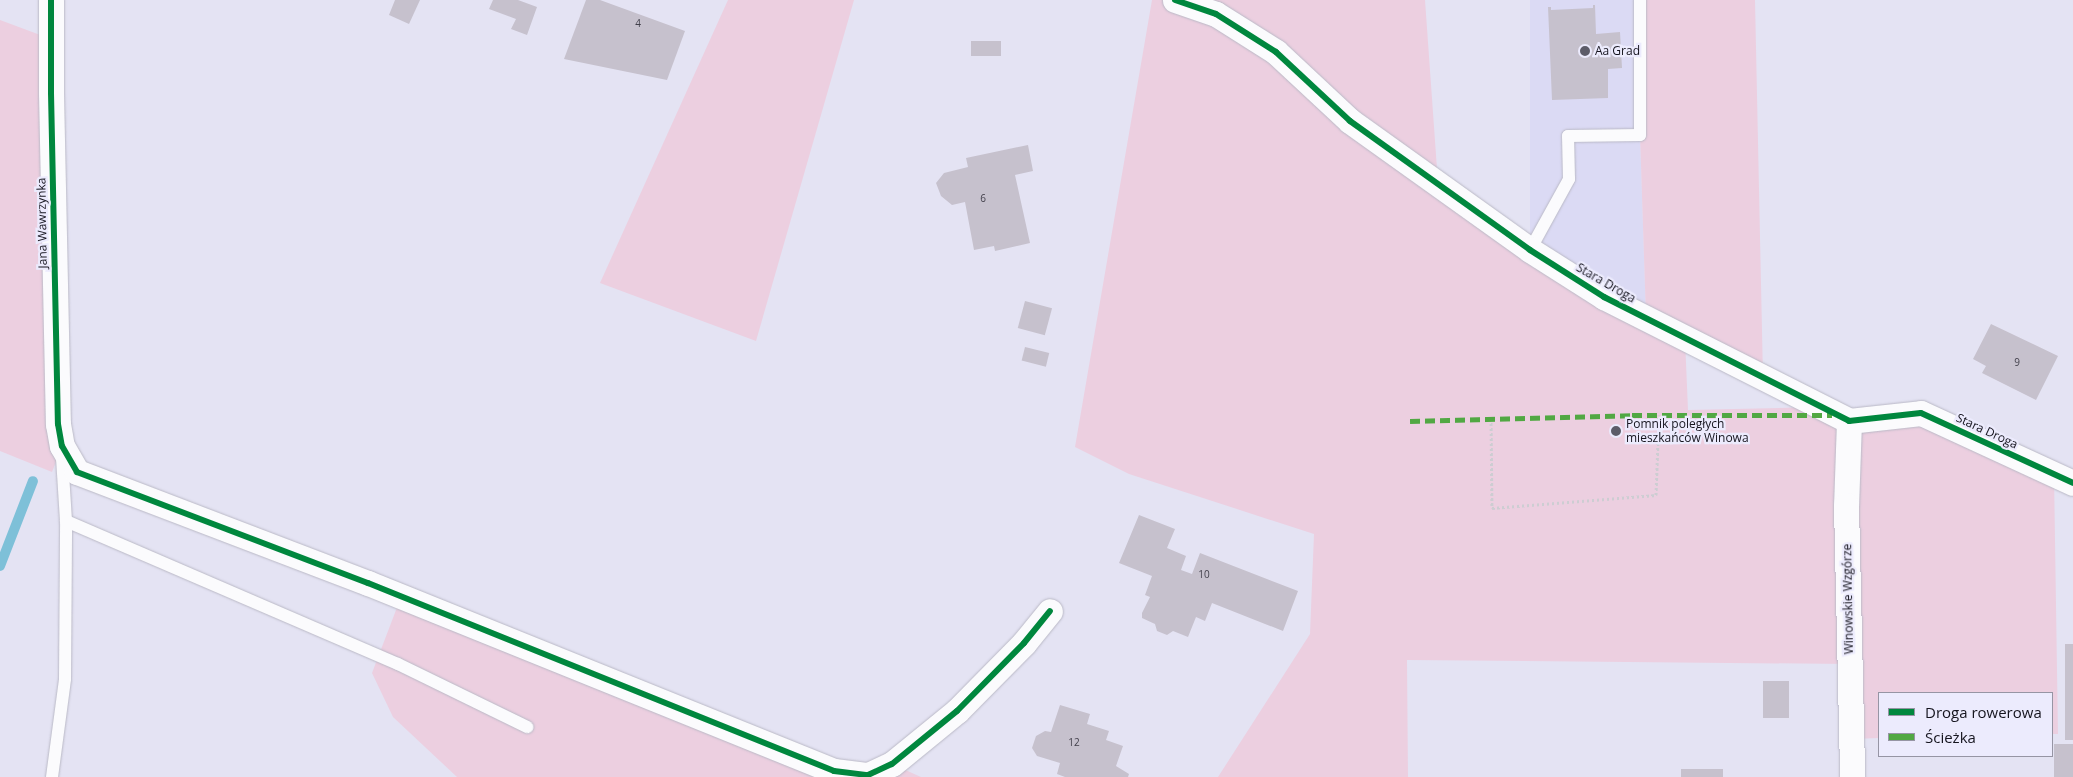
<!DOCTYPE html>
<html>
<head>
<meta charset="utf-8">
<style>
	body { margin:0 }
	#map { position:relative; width:2073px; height:777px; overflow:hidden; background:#e4e3f3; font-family:"Open Sans",sans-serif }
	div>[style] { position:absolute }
	.built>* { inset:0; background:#dbdaf4 }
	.green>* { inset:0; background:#eccfe0 }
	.stream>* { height:10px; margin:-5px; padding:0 5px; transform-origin:5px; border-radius:5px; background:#7ec0d8 }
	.building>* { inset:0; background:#c6c1cd; transform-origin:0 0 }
	.path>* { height:3px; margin-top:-1.5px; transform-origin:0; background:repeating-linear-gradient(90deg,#cdcdd2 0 2.5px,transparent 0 5px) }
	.roads { filter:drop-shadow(0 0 1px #bab9c6) drop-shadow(0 0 1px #bab9c6) }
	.lane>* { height:12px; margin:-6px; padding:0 6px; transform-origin:6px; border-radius:6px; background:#fbfbfd }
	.street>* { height:25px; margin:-12.5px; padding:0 12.5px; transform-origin:12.5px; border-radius:12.5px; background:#fbfbfd }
	.quiet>* { height:5px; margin-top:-2.5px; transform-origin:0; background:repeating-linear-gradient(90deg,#51a843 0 10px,transparent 0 15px) }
	.cycleway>* { height:6px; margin:-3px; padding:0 3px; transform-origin:3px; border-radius:3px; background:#00873e }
	.dots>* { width:14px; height:14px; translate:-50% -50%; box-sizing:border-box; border:2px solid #ecebfd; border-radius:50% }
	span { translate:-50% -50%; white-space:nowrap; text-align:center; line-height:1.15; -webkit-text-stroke:4.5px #ecebfd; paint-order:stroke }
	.number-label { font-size:10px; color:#413f4a }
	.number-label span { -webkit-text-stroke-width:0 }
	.poi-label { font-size:12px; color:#15141e }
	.left { translate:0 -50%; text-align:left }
	.street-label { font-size:12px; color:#15141e }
	.legend { position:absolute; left:1878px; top:692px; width:175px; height:65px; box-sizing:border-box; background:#ecebfd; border:1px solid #9695a4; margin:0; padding:6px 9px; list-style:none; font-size:15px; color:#15141e }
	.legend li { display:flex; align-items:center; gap:10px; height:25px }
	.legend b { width:25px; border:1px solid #9695a4 }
</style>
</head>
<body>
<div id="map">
	<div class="built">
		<div style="clip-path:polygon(1530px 0,1640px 0,1640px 135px,1646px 318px,1530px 250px)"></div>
	</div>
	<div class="green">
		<div style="clip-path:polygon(728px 0,854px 0,756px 341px,600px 283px)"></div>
		<div style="clip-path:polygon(1152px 0,1425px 0,1438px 183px,1646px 318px,1640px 135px,1640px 0,1755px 0,1763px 378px,1685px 339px,1688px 410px,1818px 407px,1921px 413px,2054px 474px,2058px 734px,2052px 734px,2052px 693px,1879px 693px,1879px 738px,1851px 739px,1849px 664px,1407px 660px,1408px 777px,1218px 777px,1310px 634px,1314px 534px,1129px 474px,1075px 447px)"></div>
		<div style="clip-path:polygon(0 20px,51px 39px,62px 446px,52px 472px,0 451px)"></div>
		<div style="clip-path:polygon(401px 597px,834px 771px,892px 764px,921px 777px,457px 777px,393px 717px,372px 673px)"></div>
	</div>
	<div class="stream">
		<div style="left:0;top:566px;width:91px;rotate:-68.8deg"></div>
	</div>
	<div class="building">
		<div style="clip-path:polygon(395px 0,420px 0,409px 24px,389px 15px)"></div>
		<div style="clip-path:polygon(493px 0,518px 0,537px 7px,527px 35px,511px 29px,516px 19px,489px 9px)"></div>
		<div style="clip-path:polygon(586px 0,600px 0,685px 31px,667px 80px,564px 59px)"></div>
		<div style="clip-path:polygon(1593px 5px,1595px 5px,1596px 34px,1620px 32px,1622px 68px,1608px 69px,1608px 98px,1552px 100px,1548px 7px,1551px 7px,1551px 10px,1593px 8px)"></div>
		<div style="left:971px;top:41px;width:30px;height:15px"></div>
		<div style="clip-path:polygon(1028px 145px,1033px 171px,1015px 175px,1030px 243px,995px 251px,994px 246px,974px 250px,965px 202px,952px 205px,941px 196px,936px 183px,944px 173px,968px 167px,966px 158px)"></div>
		<div style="left:1025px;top:301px;width:28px;height:28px;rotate:15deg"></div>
		<div style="clip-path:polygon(1991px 324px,2058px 356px,2036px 400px,1982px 373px,1986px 366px,1973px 359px)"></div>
		<div style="left:1025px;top:347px;width:25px;height:14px;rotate:14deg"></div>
		<div style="clip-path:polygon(1139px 515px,1175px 529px,1167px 548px,1186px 556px,1181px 570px,1192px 574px,1200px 553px,1298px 591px,1283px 631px,1212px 603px,1205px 621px,1196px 617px,1188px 637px,1173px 631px,1167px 635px,1157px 631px,1155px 624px,1142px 618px,1142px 613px,1150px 597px,1145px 595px,1152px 576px,1119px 563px)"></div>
		<div style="left:2065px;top:644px;width:8px;height:96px"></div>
		<div style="left:1763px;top:681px;width:26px;height:37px"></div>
		<div style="clip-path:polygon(1060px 705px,1090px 714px,1087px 724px,1109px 731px,1106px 740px,1123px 746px,1116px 766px,1129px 774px,1128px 777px,1065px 777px,1057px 774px,1060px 763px,1037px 756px,1032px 748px,1036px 736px,1045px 731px,1051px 732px)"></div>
		<div style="left:2073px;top:744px;width:33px;height:19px;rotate:90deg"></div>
		<div style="left:1681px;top:769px;width:42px;height:8px"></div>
	</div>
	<div class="path">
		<div style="left:1491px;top:418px;width:90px;rotate:89.4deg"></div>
		<div style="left:1492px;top:508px;width:165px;rotate:-4.5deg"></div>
		<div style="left:1656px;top:495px;width:80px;rotate:-87.9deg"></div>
	</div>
	<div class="roads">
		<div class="lane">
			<div style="left:1530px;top:250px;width:81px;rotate:-61.2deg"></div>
			<div style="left:1569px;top:179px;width:43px;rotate:-91.3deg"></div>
			<div style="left:1568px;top:136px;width:72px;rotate:-0.8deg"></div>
			<div style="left:1640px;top:135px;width:135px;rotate:-90deg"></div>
			<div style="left:66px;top:521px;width:361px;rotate:23.3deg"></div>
			<div style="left:398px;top:664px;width:144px;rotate:26deg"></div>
			<div style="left:52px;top:777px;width:99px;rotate:-82.4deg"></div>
			<div style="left:65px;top:679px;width:158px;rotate:-89.6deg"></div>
			<div style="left:66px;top:521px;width:63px;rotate:-93.6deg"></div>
		</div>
		<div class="street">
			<div style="left:51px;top:0;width:93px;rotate:90deg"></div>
			<div style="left:51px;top:93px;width:331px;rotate:88.8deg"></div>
			<div style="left:58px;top:424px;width:22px;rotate:80deg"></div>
			<div style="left:62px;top:446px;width:30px;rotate:60deg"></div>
			<div style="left:77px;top:472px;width:311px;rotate:20.9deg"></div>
			<div style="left:368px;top:583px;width:502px;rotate:21.97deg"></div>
			<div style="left:834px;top:771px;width:34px;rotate:7deg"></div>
			<div style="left:868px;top:775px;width:26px;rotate:-25deg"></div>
			<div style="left:892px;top:764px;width:84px;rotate:-39.2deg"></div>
			<div style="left:957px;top:711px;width:95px;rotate:-45.4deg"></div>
			<div style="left:1024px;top:643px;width:41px;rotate:-50.9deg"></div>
			<div style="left:1175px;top:0;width:43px;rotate:18.9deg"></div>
			<div style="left:1216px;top:14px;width:71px;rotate:32.3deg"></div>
			<div style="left:1276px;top:52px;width:101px;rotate:43deg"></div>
			<div style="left:1350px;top:121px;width:221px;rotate:35.6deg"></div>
			<div style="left:1530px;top:250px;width:88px;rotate:32.4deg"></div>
			<div style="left:1604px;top:297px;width:275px;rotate:26.8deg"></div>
			<div style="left:1849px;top:421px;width:72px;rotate:-6.3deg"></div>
			<div style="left:1921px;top:413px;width:167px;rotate:24.7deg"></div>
			<div style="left:1849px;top:421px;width:84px;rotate:92deg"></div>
			<div style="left:1846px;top:505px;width:272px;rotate:88.7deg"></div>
		</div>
	</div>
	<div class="quiet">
		<div style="left:1410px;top:421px;width:222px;rotate:-1.5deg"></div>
		<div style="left:1632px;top:415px;width:200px"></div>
	</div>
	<div class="cycleway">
		<div style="left:51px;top:0;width:93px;rotate:90deg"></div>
		<div style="left:51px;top:93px;width:331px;rotate:88.8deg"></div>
		<div style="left:58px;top:424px;width:22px;rotate:80deg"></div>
		<div style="left:62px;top:446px;width:30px;rotate:60deg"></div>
		<div style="left:77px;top:472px;width:311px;rotate:20.9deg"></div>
		<div style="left:368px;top:583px;width:502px;rotate:21.97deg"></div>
		<div style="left:834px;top:771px;width:34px;rotate:7deg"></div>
		<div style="left:868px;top:775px;width:26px;rotate:-25deg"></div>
		<div style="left:892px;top:764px;width:84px;rotate:-39.2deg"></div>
		<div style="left:957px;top:711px;width:95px;rotate:-45.4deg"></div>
		<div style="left:1024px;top:643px;width:41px;rotate:-50.9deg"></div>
		<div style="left:1175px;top:0;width:43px;rotate:18.9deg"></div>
		<div style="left:1216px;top:14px;width:71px;rotate:32.3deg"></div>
		<div style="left:1276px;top:52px;width:101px;rotate:43deg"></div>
		<div style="left:1350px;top:121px;width:221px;rotate:35.6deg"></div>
		<div style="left:1530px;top:250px;width:88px;rotate:32.4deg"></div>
		<div style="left:1604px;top:297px;width:275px;rotate:26.8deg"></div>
		<div style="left:1849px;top:421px;width:72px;rotate:-6.3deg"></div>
		<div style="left:1921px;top:413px;width:167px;rotate:24.7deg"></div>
	</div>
	<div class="dots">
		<div style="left:1585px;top:51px;background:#5d5c69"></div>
		<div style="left:1616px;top:431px;background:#5d5c69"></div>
	</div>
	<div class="number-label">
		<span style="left:638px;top:24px">4</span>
		<span style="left:983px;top:199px">6</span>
		<span style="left:2017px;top:363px">9</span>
		<span style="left:1204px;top:575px">10</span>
		<span style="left:1074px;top:743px">12</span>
	</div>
	<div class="poi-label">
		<span class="left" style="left:1595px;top:51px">Aa Grad</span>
		<span class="left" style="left:1626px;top:431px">Pomnik poległych<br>mieszkańców Winowa</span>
	</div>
	<div class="street-label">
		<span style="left:42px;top:223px;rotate:-91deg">Jana Wawrzynka</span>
		<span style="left:1606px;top:283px;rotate:30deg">Stara Droga</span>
		<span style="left:1987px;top:431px;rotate:25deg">Stara Droga</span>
		<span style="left:1848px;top:599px;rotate:-91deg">Winowskie Wzgórze</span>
	</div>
	<ul class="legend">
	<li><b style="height:6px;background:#00873e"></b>Droga rowerowa</li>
	<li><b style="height:6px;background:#51a843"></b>Ścieżka</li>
	</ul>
</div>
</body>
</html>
